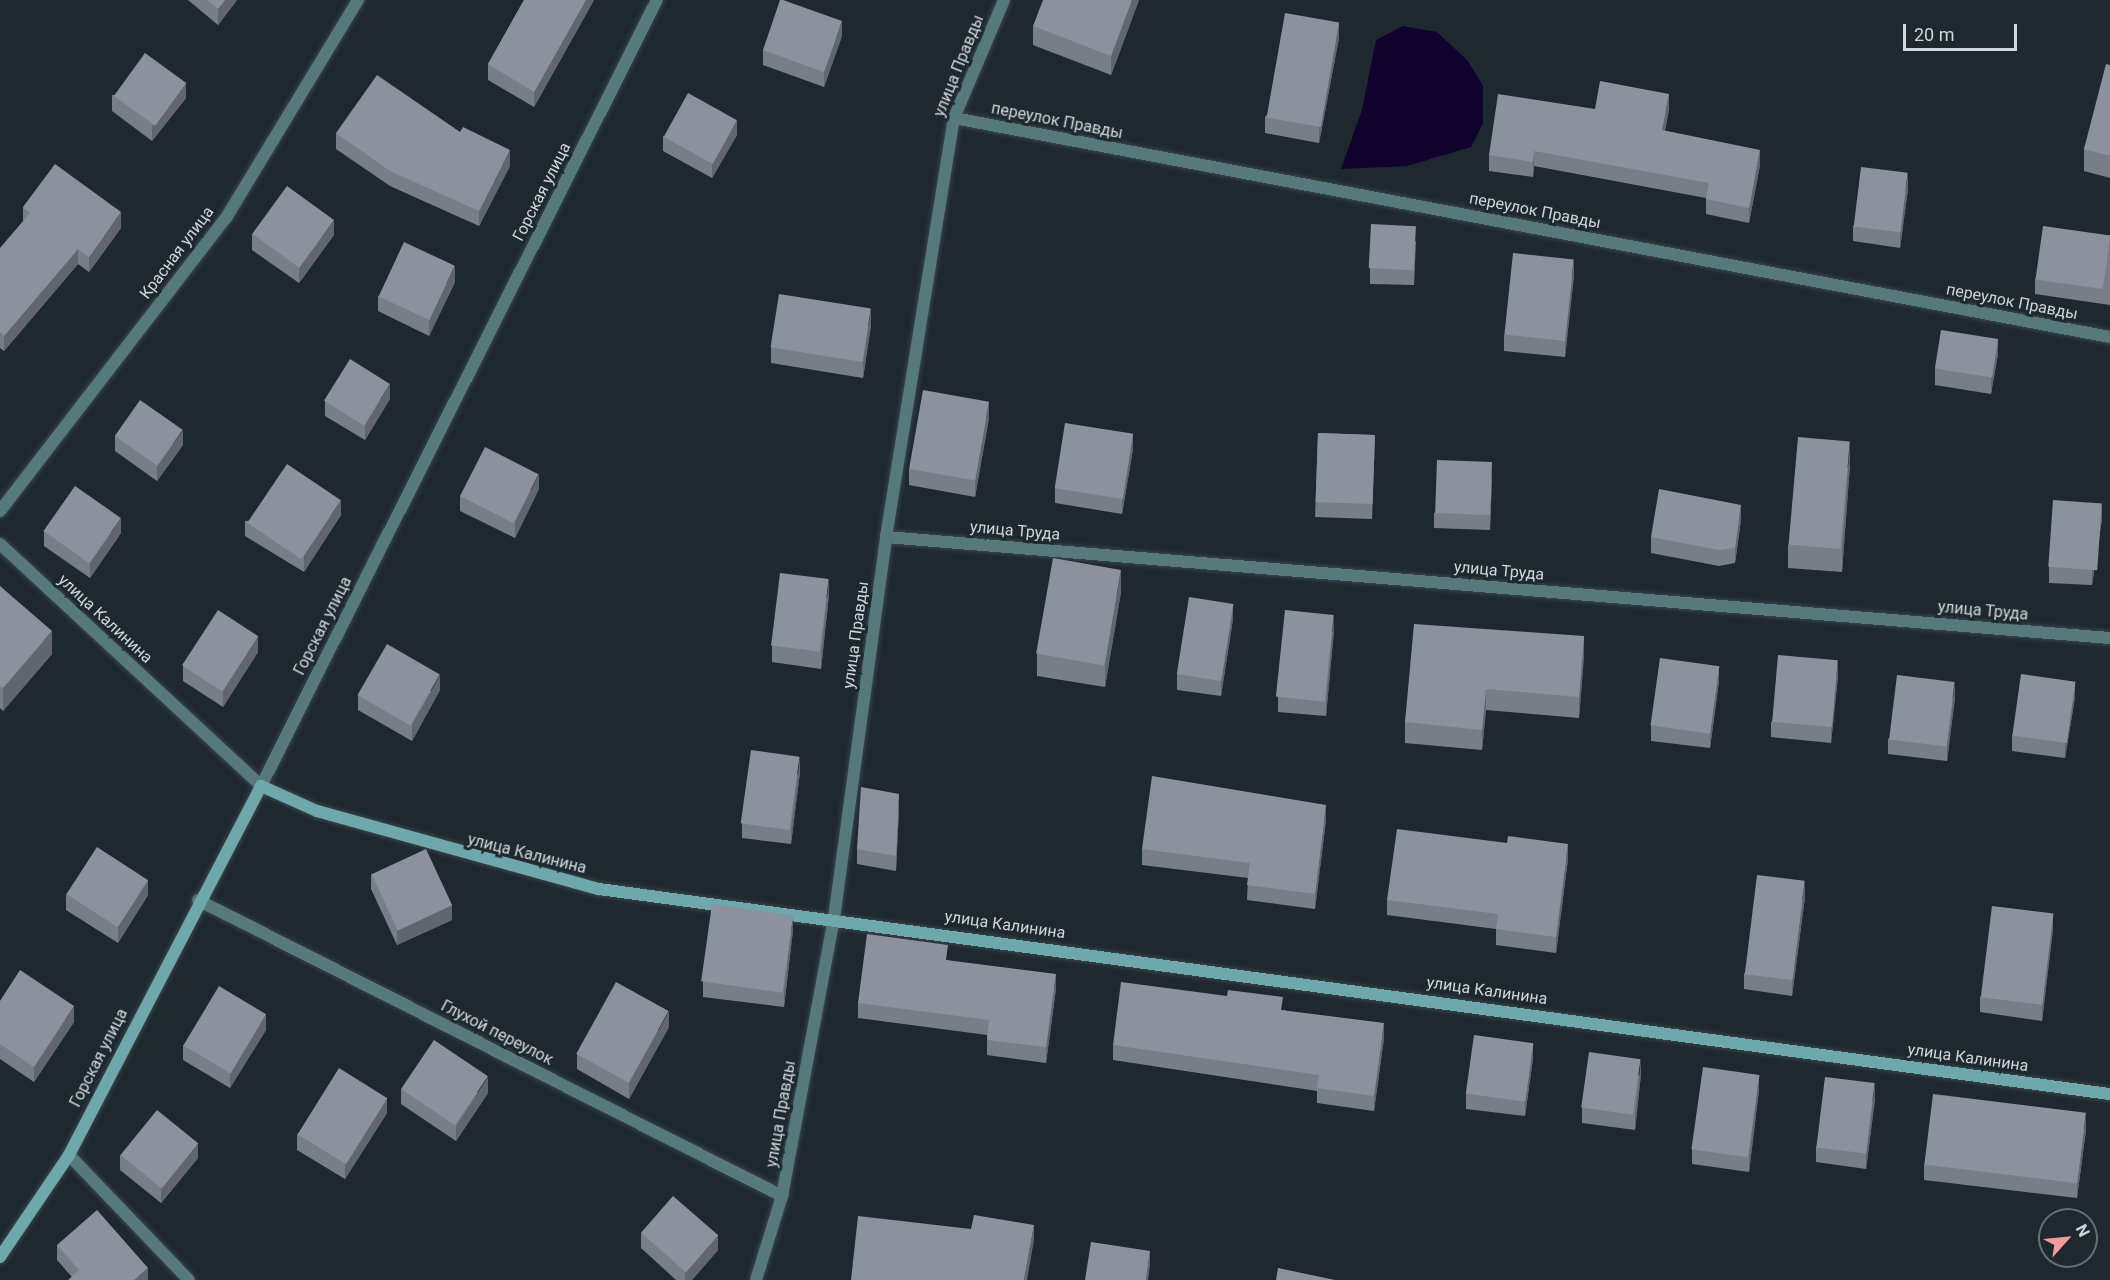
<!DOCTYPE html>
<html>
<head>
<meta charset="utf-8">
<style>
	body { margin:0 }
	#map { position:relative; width:2110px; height:1280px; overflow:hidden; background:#1e292f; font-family:Roboto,sans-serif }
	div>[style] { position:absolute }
	.water>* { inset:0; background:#11012f }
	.roads { filter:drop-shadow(0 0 2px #3a454b) drop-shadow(0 0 2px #3a454b) }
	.minor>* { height:12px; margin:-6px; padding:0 6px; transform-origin:6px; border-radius:6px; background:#56797c }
	.tertiary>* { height:12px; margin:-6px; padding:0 6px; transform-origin:6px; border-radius:6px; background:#56797c }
	.secondary>* { height:12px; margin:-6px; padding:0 6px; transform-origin:6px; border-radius:6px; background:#6ea7ac }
	.wall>* { inset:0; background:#787e87; transform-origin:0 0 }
	.shaded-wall>* { inset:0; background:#61666e }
	.building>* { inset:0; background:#8b929d; transform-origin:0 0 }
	span { translate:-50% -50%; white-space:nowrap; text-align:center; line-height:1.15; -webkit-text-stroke:6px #1e292f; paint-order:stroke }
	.street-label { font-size:16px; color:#d0d7db }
	.north { position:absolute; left:2038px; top:1208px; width:60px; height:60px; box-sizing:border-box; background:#1e292f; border:2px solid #656f74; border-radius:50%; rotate:63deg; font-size:16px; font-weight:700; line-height:24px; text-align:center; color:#d0d7db }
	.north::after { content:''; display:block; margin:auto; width:21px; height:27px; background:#f59b9c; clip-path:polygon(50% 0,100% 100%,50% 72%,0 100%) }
	.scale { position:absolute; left:1903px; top:24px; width:114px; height:27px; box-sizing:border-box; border:3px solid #d0d7db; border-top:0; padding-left:8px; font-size:18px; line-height:21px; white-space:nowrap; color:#d0d7db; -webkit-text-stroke:4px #1e292f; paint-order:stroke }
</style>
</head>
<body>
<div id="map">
	<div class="water">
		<div style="clip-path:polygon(1403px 26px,1437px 32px,1468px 61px,1483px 86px,1483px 123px,1471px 147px,1407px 166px,1341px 169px,1362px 110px,1376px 40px)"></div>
	</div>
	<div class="roads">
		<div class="minor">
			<div style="left:954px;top:118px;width:1177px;rotate:10.73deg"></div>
			<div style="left:0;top:511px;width:370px;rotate:-52.4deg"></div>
			<div style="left:226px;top:218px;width:255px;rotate:-58.8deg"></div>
			<div style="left:886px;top:537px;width:1228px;rotate:4.72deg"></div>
			<div style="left:0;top:544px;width:356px;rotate:42.8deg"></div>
			<div style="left:198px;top:900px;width:655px;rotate:26.88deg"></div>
			<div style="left:69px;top:1155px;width:173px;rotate:46.2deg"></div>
			<div style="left:756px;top:1280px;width:88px;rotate:-72.8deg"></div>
			<div style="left:782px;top:1196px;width:283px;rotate:-79.4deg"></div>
			<div style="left:834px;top:918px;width:385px;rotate:-82.2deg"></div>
			<div style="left:886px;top:537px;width:424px;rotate:-80.8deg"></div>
			<div style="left:954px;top:118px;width:128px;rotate:-67deg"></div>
		</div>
		<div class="tertiary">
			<div style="left:261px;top:786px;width:880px;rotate:-63.26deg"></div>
		</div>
		<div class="secondary">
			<div style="left:0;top:1257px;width:123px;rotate:-55.9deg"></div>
			<div style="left:69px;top:1155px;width:416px;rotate:-62.5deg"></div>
			<div style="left:261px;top:786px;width:61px;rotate:24.1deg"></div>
			<div style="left:317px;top:811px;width:293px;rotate:15.5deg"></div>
			<div style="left:599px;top:889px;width:1525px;rotate:7.73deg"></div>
		</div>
	</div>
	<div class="wall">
		<div style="clip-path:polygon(188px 0,237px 0,218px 25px)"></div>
		<div style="clip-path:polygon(524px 0,594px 0,534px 107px,488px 80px,488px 64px)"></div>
		<div style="clip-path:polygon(1139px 0,1111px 75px,1033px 45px,1033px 26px)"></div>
		<div style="clip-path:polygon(842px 36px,824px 87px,763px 65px,763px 50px)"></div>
		<div style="clip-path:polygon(1339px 38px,1319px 143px,1265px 133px,1265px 117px)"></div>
		<div style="clip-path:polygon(2110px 65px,2110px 178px,2084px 171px,2084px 149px)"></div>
		<div style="clip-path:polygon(112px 95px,186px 98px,152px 141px,112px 111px)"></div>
		<div style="clip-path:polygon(1595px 109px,1669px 109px,1665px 131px,1760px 165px,1749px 223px,1706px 214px,1706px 198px,1534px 166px,1533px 177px,1489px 171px,1489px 155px)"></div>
		<div style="clip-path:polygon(336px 133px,510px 166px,479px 226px,390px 186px,336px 149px)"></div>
		<div style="clip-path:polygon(737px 135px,712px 178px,663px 151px,663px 136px)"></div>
		<div style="clip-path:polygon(1908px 189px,1900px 248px,1853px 241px,1853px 226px)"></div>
		<div style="clip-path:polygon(23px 207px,121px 228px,89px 272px,78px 264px,4px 351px,0 348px,0 249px,23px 222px)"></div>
		<div style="clip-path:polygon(252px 234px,334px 235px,299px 283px,252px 250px)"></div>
		<div style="clip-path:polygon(2110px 235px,2110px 305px,2035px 294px,2035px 279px)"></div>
		<div style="clip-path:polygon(1416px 241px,1414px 285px,1370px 284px,1370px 268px)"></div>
		<div style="clip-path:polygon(1574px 275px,1565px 357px,1504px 351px,1504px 335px)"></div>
		<div style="clip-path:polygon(455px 282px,429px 336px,378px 311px,378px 296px)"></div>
		<div style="clip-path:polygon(871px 325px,863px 378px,771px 363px,771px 347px)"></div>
		<div style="clip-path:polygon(1998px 354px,1991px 394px,1935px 385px,1935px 369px)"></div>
		<div style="clip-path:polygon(390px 399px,365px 440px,325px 416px,325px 401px)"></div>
		<div style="clip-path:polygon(989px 418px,975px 497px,909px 485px,909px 469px)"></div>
		<div style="left:1318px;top:433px;width:57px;height:84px;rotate:2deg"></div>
		<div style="clip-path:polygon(115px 436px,183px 445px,157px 481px,115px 451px)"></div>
		<div style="clip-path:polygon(1133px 449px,1122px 514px,1055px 503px,1055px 488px)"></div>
		<div style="clip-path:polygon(1850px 464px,1842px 572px,1788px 568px,1788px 545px)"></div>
		<div style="clip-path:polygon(1492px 477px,1490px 530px,1434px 528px,1434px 513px)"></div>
		<div style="clip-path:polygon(539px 489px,515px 538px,460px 511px,460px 496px)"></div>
		<div style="clip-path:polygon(341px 515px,304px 572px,245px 536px,245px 521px)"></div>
		<div style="clip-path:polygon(2102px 519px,2092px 585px,2049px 583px,2049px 567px)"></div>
		<div style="clip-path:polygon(1741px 520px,1735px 563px,1719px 566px,1651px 553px,1651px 537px)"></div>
		<div style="clip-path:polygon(44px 531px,121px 533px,90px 578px,44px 546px)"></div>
		<div style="clip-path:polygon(0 586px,52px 654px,3px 711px,0 708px)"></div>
		<div style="clip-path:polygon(1121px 592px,1105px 687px,1037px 676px,1037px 654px)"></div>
		<div style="clip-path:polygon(829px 595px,821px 669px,772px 662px,772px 646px)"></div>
		<div style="clip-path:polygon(1233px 619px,1221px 696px,1177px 690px,1177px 674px)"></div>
		<div style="clip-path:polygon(1334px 630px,1326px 716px,1278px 712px,1278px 697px)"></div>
		<div style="clip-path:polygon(1584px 636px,1584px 656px,1579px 718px,1486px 710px,1482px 750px,1405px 743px,1405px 722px)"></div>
		<div style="clip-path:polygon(258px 652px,223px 707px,183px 681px,183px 666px)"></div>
		<div style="clip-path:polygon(1838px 676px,1831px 743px,1771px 737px,1771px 722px)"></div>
		<div style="clip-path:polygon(1719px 681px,1710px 748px,1651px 741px,1651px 725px)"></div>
		<div style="clip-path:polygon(440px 690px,412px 741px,358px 710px,358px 695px)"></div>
		<div style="clip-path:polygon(1955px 697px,1947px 761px,1888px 754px,1888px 739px)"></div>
		<div style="clip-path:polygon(2075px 697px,2065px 758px,2012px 751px,2012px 735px)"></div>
		<div style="clip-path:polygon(800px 772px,791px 844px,742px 838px,742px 823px)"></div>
		<div style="clip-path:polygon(899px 809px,896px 871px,857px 864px,857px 849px)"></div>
		<div style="clip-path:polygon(1326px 820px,1315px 909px,1247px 900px,1248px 878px,1142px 865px,1142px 849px)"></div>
		<div style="clip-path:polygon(1568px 859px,1556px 953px,1496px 945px,1496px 929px,1387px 915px,1387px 900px)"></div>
		<div style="clip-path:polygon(371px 874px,452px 920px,397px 945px,371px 889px)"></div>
		<div style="clip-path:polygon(66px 894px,148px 895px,118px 943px,66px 910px)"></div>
		<div style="clip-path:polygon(1805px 897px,1792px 996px,1744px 989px,1744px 974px)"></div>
		<div style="clip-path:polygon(2053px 929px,2042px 1021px,1980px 1012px,1980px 997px)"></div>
		<div style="clip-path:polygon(793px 930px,784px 1007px,703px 997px,703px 981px)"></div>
		<div style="clip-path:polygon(948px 960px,1056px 989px,1046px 1063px,987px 1055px,987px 1035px,858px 1018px,858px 1003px)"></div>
		<div style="clip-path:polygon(0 1001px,74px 1022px,34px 1082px,0 1059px)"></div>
		<div style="clip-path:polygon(1283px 1010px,1384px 1038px,1374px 1111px,1317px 1103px,1317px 1091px,1113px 1060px,1113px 1045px)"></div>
		<div style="clip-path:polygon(669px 1027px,629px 1099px,577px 1069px,577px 1054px)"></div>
		<div style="clip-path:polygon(266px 1030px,230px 1088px,183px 1060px,183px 1045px)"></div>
		<div style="clip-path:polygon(1533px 1058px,1525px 1116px,1466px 1109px,1466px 1093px)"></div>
		<div style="clip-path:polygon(1641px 1074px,1635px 1130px,1582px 1123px,1582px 1108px)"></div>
		<div style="clip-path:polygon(401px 1089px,488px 1093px,456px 1141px,401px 1104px)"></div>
		<div style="clip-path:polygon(1759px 1090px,1749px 1172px,1692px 1164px,1692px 1149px)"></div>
		<div style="clip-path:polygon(1875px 1099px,1866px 1169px,1816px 1162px,1816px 1147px)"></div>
		<div style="clip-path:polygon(387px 1113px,345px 1179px,297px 1150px,297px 1134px)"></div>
		<div style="clip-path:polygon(2086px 1130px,2077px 1198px,1924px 1180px,1924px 1164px)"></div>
		<div style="clip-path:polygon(120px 1155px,198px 1158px,161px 1203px,120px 1170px)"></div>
		<div style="clip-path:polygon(641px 1233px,718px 1250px,692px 1280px,676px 1280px,641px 1248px)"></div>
		<div style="clip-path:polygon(57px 1245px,148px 1280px,72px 1277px,57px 1260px)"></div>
	</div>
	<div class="shaded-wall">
		<div style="clip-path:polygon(225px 0,237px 0,218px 25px,218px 9px)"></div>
		<div style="clip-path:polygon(586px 0,594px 0,534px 107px,534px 92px)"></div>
		<div style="clip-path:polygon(1132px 0,1139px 0,1111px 75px,1111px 56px)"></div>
		<div style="clip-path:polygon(842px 21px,842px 36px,824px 87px,824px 72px)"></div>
		<div style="clip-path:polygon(1339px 23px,1339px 38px,1319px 143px,1319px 127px)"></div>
		<div style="clip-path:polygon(186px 83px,186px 98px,152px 141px,152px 126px)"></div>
		<div style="clip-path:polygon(1669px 94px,1669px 109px,1662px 146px,1662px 130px)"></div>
		<div style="clip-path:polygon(737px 120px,737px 135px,712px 178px,712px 163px)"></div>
		<div style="clip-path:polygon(510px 150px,510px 166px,479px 226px,479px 211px)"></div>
		<div style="clip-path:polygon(1760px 150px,1760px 165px,1749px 223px,1749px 208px)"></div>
		<div style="clip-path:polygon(1534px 151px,1534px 166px,1533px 177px,1533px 162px)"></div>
		<div style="clip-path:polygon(1908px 173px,1908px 189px,1900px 248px,1900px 232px)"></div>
		<div style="clip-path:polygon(121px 212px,121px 228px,89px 272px,89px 257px)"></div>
		<div style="clip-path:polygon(334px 220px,334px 235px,299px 283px,299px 268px)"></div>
		<div style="clip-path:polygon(78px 249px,78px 264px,4px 351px,4px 336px)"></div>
		<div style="clip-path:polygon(1574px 259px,1574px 275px,1565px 357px,1565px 342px)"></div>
		<div style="clip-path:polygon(455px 266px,455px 282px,429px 336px,429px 320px)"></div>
		<div style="clip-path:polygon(871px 309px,871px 325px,863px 378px,863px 363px)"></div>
		<div style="clip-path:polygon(1998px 339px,1998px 354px,1991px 394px,1991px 379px)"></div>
		<div style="clip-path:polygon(390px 384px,390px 399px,365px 440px,365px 425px)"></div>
		<div style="clip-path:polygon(989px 402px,989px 418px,975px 497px,975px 482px)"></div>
		<div style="clip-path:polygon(183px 430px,183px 445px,157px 481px,157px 466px)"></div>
		<div style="clip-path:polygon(1133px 434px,1133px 449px,1122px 514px,1122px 498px)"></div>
		<div style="clip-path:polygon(1850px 442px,1850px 464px,1842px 572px,1842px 550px)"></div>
		<div style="clip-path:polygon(1492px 462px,1492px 477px,1490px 530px,1490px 515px)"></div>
		<div style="clip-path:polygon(539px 474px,539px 489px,515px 538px,515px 522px)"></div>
		<div style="clip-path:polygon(341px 500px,341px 515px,304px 572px,304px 556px)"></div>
		<div style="clip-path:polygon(2102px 503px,2102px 519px,2092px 585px,2092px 570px)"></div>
		<div style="clip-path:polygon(1741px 505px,1741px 520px,1735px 563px,1735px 548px)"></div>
		<div style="clip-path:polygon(121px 518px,121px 533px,90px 578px,90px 563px)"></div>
		<div style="clip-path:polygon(1121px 570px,1121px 592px,1105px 687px,1105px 665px)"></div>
		<div style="clip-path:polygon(829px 579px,829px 595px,821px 669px,821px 653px)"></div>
		<div style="clip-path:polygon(1233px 604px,1233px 619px,1221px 696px,1221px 681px)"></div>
		<div style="clip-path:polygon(1334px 615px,1334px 630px,1326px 716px,1326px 701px)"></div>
		<div style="clip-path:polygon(52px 631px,52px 654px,3px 711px,3px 688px)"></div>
		<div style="clip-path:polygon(258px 636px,258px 652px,223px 707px,223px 691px)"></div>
		<div style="clip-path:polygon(1584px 636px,1584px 656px,1579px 718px,1579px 697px)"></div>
		<div style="clip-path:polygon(1838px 660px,1838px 676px,1831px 743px,1831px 727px)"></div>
		<div style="clip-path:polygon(1719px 666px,1719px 681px,1710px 748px,1710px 733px)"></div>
		<div style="clip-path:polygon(440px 675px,440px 690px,412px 741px,412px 725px)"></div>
		<div style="clip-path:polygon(1955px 682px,1955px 697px,1947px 761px,1947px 745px)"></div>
		<div style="clip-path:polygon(2075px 682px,2075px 697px,2065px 758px,2065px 743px)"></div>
		<div style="clip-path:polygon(1486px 689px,1486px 710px,1482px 750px,1482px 730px)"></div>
		<div style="clip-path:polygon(800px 757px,800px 772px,791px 844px,791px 829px)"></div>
		<div style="clip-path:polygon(899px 794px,899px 809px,896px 871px,896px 856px)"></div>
		<div style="clip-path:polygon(1326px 805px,1326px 820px,1315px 909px,1315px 894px)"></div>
		<div style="clip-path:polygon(1568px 844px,1568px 859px,1556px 953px,1556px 937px)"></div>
		<div style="clip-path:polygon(148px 880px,148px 895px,118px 943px,118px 927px)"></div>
		<div style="clip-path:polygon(1805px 881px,1805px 897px,1792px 996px,1792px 981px)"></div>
		<div style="clip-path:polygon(452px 905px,452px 920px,397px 945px,397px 930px)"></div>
		<div style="clip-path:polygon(2053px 914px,2053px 929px,2042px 1021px,2042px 1005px)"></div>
		<div style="clip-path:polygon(793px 915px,793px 930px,784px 1007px,784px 992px)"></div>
		<div style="clip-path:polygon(1056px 974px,1056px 989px,1046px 1063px,1046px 1047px)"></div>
		<div style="clip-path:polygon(74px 1006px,74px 1022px,34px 1082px,34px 1067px)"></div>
		<div style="clip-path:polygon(669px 1011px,669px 1027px,629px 1099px,629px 1083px)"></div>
		<div style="clip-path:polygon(266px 1014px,266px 1030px,230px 1088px,230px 1073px)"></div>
		<div style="clip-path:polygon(1384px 1023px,1384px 1038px,1374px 1111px,1374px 1096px)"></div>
		<div style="clip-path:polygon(1533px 1043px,1533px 1058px,1525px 1116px,1525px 1101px)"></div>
		<div style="clip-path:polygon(1641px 1059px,1641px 1074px,1635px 1130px,1635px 1114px)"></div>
		<div style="clip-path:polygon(1759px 1075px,1759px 1090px,1749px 1172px,1749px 1156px)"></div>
		<div style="clip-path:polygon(488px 1077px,488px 1093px,456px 1141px,456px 1126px)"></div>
		<div style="clip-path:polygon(1875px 1083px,1875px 1099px,1866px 1169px,1866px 1154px)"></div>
		<div style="clip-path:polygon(387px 1098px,387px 1113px,345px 1179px,345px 1164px)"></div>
		<div style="clip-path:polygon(2086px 1114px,2086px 1130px,2077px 1198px,2077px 1182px)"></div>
		<div style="clip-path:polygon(198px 1143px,198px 1158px,161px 1203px,161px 1188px)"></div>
		<div style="clip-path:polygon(1034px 1225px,1034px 1240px,1027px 1280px,1024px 1280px)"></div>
		<div style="clip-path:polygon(718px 1235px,718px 1250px,692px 1280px,685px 1280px,685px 1272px)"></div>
		<div style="clip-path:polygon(1150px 1251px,1150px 1266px,1148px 1280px,1146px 1280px)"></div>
		<div style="clip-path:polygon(148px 1268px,148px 1280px,134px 1280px)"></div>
	</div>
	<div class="building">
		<div style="clip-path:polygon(207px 0,225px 0,218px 9px)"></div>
		<div style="clip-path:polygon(524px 0,586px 0,534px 92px,488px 64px)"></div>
		<div style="clip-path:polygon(780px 0,783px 0,842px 21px,824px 72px,763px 50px)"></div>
		<div style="clip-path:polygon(1043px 0,1132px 0,1111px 56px,1033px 26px)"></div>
		<div style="left:1285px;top:13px;width:55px;height:106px;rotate:10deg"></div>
		<div style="left:145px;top:53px;width:51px;height:53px;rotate:36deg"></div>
		<div style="clip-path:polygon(2106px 64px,2110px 65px,2110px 156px,2084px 149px)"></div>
		<div style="clip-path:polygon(377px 75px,460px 132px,463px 127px,510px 150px,479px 211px,390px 171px,336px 133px)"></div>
		<div style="clip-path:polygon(1600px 81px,1669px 94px,1662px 130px,1760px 150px,1749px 208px,1706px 199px,1709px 183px,1534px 151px,1533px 162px,1489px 155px,1498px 94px,1595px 109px)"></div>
		<div style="left:688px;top:93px;width:56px;height:50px;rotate:29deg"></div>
		<div style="clip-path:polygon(55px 164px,121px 212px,89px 257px,78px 249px,4px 336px,0 332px,0 248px,30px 213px,23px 207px)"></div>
		<div style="left:1861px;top:167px;width:47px;height:60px;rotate:7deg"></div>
		<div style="left:287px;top:186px;width:58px;height:59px;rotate:36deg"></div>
		<div style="left:1371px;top:224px;width:45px;height:44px;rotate:3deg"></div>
		<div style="left:2043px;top:226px;width:68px;height:54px;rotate:8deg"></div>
		<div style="left:404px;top:242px;width:56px;height:60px;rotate:25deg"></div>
		<div style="left:1513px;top:253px;width:61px;height:82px;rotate:6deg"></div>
		<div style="left:779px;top:294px;width:93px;height:54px;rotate:9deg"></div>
		<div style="left:1941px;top:330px;width:58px;height:39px;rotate:9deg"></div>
		<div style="left:350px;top:359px;width:47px;height:49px;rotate:32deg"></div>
		<div style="left:923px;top:390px;width:67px;height:80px;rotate:10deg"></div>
		<div style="left:140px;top:400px;width:52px;height:44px;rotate:35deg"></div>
		<div style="left:1065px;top:423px;width:69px;height:66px;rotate:9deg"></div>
		<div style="left:1318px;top:433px;width:57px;height:69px;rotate:2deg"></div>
		<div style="left:1798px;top:437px;width:52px;height:108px;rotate:5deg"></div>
		<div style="left:485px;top:447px;width:60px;height:55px;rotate:27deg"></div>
		<div style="left:1437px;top:460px;width:55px;height:53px;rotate:2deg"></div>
		<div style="left:287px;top:464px;width:65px;height:71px;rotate:34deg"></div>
		<div style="left:75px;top:486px;width:56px;height:55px;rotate:35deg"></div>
		<div style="clip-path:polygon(1659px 489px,1741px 505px,1735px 548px,1719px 550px,1651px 537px)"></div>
		<div style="left:2053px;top:500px;width:49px;height:67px;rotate:4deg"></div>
		<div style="left:1053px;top:558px;width:69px;height:97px;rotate:10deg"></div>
		<div style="left:780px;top:573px;width:49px;height:73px;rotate:7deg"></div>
		<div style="clip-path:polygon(0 586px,52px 631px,3px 688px,0 686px)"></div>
		<div style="left:1189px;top:597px;width:45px;height:78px;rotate:9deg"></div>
		<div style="left:218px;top:610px;width:48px;height:66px;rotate:33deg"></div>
		<div style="left:1285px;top:610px;width:49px;height:87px;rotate:6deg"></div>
		<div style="clip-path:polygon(1414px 624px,1584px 636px,1579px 697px,1486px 689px,1482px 730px,1405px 722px)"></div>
		<div style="left:387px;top:644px;width:61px;height:59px;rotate:30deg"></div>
		<div style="left:1778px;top:655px;width:60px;height:67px;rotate:5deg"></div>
		<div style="left:1660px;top:658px;width:60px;height:68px;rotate:8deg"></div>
		<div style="left:2021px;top:674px;width:55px;height:62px;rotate:8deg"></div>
		<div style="left:1897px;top:675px;width:58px;height:65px;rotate:7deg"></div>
		<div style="left:751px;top:750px;width:49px;height:74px;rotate:8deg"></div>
		<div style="clip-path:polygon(1152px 776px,1326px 805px,1315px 894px,1247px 885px,1250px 863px,1142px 849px)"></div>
		<div style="clip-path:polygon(861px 787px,899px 794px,896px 856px,857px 849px)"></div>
		<div style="clip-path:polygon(1397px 829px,1507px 843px,1508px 836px,1568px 844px,1556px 937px,1496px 929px,1498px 914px,1387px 900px)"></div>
		<div style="left:97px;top:847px;width:61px;height:56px;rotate:33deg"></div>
		<div style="left:426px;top:849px;width:62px;height:60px;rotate:65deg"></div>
		<div style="left:1757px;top:875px;width:48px;height:100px;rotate:7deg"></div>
		<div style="left:712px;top:904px;width:82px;height:78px;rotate:8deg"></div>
		<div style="left:1992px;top:906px;width:62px;height:92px;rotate:7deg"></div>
		<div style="clip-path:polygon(867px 934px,948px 945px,946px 960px,1056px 974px,1046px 1047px,987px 1040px,989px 1020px,858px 1003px)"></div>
		<div style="clip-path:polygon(20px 970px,74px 1006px,34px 1067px,0 1044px,0 1001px)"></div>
		<div style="left:616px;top:982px;width:60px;height:82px;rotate:29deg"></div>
		<div style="clip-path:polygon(1121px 982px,1227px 996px,1228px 990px,1283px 997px,1281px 1010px,1384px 1023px,1374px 1096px,1317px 1088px,1319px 1075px,1113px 1045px)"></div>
		<div style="left:219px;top:986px;width:55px;height:69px;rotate:31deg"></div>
		<div style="left:1474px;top:1035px;width:60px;height:59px;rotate:8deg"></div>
		<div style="left:434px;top:1040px;width:65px;height:59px;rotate:34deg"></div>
		<div style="left:1589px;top:1052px;width:52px;height:56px;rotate:8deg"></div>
		<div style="left:1703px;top:1067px;width:57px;height:83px;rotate:8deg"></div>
		<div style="left:339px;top:1068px;width:57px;height:78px;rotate:32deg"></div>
		<div style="left:1825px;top:1077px;width:50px;height:71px;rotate:7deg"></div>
		<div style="left:1933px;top:1094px;width:154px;height:71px;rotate:7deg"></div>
		<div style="left:157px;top:1110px;width:53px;height:58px;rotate:39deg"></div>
		<div style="left:673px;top:1196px;width:60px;height:49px;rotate:41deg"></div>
		<div style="clip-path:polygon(97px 1210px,148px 1268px,134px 1280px,68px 1280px,79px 1270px,57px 1245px)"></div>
		<div style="clip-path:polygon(974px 1215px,1034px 1225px,1024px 1280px,851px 1280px,858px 1216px,971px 1229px)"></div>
		<div style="clip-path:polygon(1091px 1242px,1150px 1251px,1146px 1280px,1085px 1280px)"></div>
		<div style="clip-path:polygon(1278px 1268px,1335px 1280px,1276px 1280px)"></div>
	</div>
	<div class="street-label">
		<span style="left:959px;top:66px;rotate:-68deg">улица Правды</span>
		<span style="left:1057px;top:121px;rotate:11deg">переулок Правды</span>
		<span style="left:542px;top:192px;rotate:-63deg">Горская улица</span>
		<span style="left:1535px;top:211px;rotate:11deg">переулок Правды</span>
		<span style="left:177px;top:253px;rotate:-53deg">Красная улица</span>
		<span style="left:2012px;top:302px;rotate:11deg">переулок Правды</span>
		<span style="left:1015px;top:531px;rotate:5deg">улица Труда</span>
		<span style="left:1499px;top:571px;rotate:5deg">улица Труда</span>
		<span style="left:1983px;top:611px;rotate:5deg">улица Труда</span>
		<span style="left:105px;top:619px;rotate:43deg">улица Калинина</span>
		<span style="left:323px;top:626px;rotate:-63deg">Горская улица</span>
		<span style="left:856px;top:635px;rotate:-82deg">улица Правды</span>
		<span style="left:527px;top:854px;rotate:14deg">улица Калинина</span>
		<span style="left:1005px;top:925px;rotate:8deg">улица Калинина</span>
		<span style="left:1487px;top:991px;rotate:8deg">улица Калинина</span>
		<span style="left:497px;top:1033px;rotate:27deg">Глухой переулок</span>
		<span style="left:99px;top:1058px;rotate:-63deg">Горская улица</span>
		<span style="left:1968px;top:1058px;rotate:8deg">улица Калинина</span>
		<span style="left:781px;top:1114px;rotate:-80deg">улица Правды</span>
	</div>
	<div class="north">N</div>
	<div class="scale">20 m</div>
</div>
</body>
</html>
